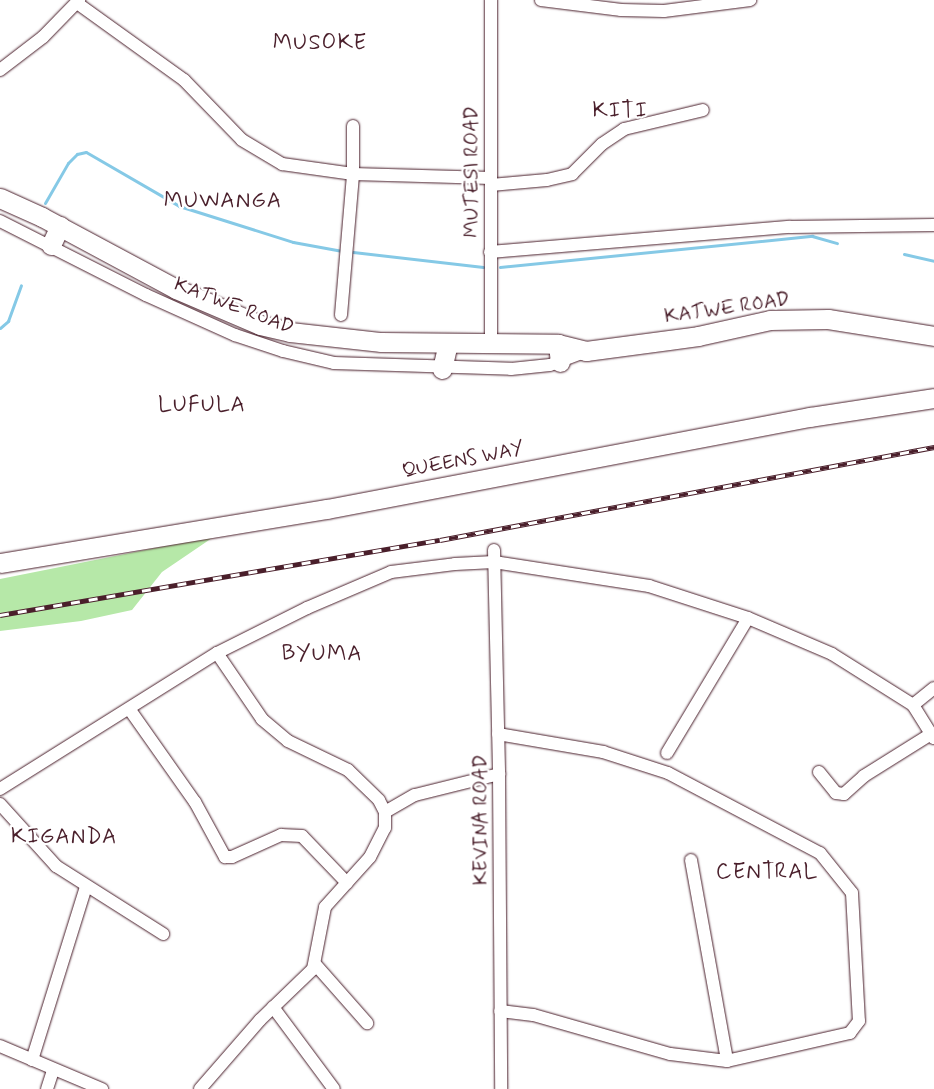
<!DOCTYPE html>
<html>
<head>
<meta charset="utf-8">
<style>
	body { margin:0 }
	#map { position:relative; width:934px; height:1089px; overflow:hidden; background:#fff; font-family:Mynerve,sans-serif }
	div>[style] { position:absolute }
	.green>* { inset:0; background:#b6e8a8 }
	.stream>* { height:3px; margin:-1.5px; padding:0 1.5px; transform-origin:1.5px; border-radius:1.5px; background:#85c9e6 }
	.roads { filter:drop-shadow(0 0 1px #4a1f2b) drop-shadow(0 0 1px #4a1f2b) }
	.minor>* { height:12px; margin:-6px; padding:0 6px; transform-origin:6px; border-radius:6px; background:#fff }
	.highway>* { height:19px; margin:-9.5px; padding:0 9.5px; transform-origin:9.5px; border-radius:9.5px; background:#fff }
	.rail>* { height:5px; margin-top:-2.5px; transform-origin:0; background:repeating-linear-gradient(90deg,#fff 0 9px,#4a1f2b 0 18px); box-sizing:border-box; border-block:1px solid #4a1f2b }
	span { translate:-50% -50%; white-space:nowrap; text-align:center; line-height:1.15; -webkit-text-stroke:4.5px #fff; paint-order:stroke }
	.street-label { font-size:20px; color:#4a1f2b }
	.quarter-label { font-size:22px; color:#4a1f2b; letter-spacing:1px }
</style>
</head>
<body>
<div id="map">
	<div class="green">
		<div style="clip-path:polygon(215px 536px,162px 572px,132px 610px,81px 621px,0 631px,0 579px)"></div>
	</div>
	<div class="stream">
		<div style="left:45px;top:203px;width:46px;rotate:-60.1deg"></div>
		<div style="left:68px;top:163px;width:13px;rotate:-45deg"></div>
		<div style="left:77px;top:154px;width:9px;rotate:-13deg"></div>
		<div style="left:86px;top:152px;width:108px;rotate:30.1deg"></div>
		<div style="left:179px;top:206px;width:120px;rotate:17.5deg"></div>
		<div style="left:293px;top:242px;width:50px;rotate:10.4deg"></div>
		<div style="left:353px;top:252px;width:131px;rotate:6.6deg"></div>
		<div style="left:904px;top:254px;width:31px;rotate:13deg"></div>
		<div style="left:500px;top:267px;width:314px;rotate:-5.7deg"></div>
		<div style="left:812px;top:236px;width:26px;rotate:16deg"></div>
		<div style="left:0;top:328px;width:11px;rotate:-41deg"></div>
		<div style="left:8px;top:321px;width:38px;rotate:-70deg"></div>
	</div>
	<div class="roads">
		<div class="minor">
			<div style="left:541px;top:0;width:81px;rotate:7.1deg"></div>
			<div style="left:621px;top:10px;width:43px;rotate:1.3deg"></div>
			<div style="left:664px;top:11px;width:87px;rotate:-7.3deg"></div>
			<div style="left:77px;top:3px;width:132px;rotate:35.7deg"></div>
			<div style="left:184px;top:80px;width:83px;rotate:46deg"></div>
			<div style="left:242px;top:140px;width:47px;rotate:31deg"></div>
			<div style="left:282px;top:164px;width:72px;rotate:8deg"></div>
			<div style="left:353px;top:174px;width:138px;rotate:1.7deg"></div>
			<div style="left:0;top:70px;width:54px;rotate:-37.5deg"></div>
			<div style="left:43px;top:37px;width:52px;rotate:-45.8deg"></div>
			<div style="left:491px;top:185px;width:56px;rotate:-5.1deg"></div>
			<div style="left:547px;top:180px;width:26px;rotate:-13deg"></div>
			<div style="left:572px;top:174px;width:42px;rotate:-45deg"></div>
			<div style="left:602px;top:144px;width:27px;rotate:-34deg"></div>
			<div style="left:624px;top:129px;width:81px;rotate:-13.5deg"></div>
			<div style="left:0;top:221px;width:164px;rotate:26.9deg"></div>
			<div style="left:146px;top:295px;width:98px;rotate:24.2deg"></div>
			<div style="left:235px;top:335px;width:51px;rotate:18.4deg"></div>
			<div style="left:283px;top:351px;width:52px;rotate:13.2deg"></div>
			<div style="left:334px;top:363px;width:177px;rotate:1.9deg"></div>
			<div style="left:511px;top:369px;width:39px;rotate:-6deg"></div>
			<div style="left:550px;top:365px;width:39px;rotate:-21deg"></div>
			<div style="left:490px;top:252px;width:301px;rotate:-4.8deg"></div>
			<div style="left:790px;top:227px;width:144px;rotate:-0.8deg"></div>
			<div style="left:341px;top:315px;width:142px;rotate:-85.1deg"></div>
			<div style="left:353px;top:174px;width:48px;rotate:-90deg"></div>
			<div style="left:491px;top:344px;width:344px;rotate:-90deg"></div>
			<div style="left:494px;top:550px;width:224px;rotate:88.7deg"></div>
			<div style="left:499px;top:774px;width:315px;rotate:89.6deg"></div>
			<div style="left:913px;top:705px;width:27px;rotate:-39deg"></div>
			<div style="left:130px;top:710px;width:113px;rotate:54.8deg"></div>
			<div style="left:195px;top:802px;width:63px;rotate:61.4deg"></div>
			<div style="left:225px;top:857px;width:7px"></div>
			<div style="left:232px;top:857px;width:54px;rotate:-24.2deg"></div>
			<div style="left:281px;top:835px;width:21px;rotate:3deg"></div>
			<div style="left:302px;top:836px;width:65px;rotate:46.2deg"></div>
			<div style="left:498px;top:734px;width:107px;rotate:9.7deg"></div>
			<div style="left:603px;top:752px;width:68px;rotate:17.9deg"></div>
			<div style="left:668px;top:773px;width:172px;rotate:27.8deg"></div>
			<div style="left:820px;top:853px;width:51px;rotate:51.3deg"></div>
			<div style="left:852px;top:893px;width:128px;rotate:86.9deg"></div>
			<div style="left:859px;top:1021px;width:15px;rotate:127deg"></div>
			<div style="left:850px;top:1033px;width:126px;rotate:167.2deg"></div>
			<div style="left:727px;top:1061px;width:57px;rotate:-173deg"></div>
			<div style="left:670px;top:1054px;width:142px;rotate:-164.1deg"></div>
			<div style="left:533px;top:1015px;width:33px;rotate:-173deg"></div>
			<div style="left:667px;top:753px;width:157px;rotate:-59deg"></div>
			<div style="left:819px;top:772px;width:27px;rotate:51deg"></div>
			<div style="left:836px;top:793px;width:8px;rotate:7deg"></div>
			<div style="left:844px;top:794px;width:27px;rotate:-42deg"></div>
			<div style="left:864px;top:776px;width:79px;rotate:-32.1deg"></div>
			<div style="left:0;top:789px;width:256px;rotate:-32.1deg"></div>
			<div style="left:217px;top:653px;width:101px;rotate:-26.6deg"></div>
			<div style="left:307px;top:608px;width:91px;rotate:-23.2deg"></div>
			<div style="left:391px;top:572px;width:64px;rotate:-7.1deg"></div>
			<div style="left:455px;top:564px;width:39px;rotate:-3deg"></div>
			<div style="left:494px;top:562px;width:157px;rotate:8.8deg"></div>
			<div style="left:649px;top:586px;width:104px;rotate:17.9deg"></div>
			<div style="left:748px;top:618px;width:91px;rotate:23.2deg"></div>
			<div style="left:832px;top:654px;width:96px;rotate:32.2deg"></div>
			<div style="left:913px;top:705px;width:39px;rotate:58deg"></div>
			<div style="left:0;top:804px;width:84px;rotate:47.9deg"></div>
			<div style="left:56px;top:866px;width:127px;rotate:32.4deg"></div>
			<div style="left:385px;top:812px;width:34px;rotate:-30deg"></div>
			<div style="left:415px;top:795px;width:87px;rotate:-14deg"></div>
			<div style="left:691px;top:860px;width:204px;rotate:79.8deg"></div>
			<div style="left:315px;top:964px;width:79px;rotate:48.6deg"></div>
			<div style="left:273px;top:1007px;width:102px;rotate:53.4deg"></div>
			<div style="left:0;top:1046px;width:111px;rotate:22.9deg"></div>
			<div style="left:32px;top:1060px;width:181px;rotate:-72.7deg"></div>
			<div style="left:47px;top:1089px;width:20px;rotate:-72deg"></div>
			<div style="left:200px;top:1089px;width:91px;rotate:-49deg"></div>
			<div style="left:260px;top:1020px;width:74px;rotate:-43.9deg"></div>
			<div style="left:313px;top:969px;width:63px;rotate:-79deg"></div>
			<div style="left:325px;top:907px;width:67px;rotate:-48deg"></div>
			<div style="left:370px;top:857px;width:33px;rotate:-63deg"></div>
			<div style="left:385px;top:828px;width:16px;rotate:-90deg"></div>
			<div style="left:385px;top:812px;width:13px;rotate:-117deg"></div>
			<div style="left:379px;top:800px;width:43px;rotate:-135.9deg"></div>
			<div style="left:348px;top:770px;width:67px;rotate:-154.2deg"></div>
			<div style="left:288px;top:741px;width:34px;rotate:-140deg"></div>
			<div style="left:262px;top:719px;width:80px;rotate:-124.3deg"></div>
		</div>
		<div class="highway">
			<div style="left:0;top:198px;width:46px;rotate:24.3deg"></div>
			<div style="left:42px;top:217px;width:152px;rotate:28.2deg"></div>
			<div style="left:176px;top:289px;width:91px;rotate:23.2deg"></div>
			<div style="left:260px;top:325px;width:31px;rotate:13deg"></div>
			<div style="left:290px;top:332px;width:92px;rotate:6.3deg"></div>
			<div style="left:381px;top:342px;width:177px;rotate:0.6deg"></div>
			<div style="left:558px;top:344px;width:29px;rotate:14deg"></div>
			<div style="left:586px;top:351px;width:113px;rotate:-7.6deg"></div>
			<div style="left:698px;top:336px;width:74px;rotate:-12.5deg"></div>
			<div style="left:770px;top:320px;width:58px;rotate:-1deg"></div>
			<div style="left:828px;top:319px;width:107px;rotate:9.1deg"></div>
			<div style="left:51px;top:245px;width:21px;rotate:-65deg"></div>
			<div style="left:558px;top:344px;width:18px;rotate:84deg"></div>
			<div style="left:442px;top:369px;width:26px;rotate:-77deg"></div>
			<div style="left:0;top:563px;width:331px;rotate:-9.4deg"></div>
			<div style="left:327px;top:509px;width:492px;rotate:-10.8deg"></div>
			<div style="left:810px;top:417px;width:125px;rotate:-8.7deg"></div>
		</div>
	</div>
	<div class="rail">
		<div style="left:0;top:615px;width:446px;rotate:-9.7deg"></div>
		<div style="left:440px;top:540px;width:503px;rotate:-10.66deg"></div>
	</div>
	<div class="street-label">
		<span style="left:472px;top:172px;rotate:-90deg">MUTESI ROAD</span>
		<span style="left:234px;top:306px;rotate:21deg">KATWE ROAD</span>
		<span style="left:727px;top:308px;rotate:-8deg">KATWE ROAD</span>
		<span style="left:463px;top:460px;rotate:-11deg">QUEENS WAY</span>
		<span style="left:481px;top:820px;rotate:-90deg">KEVINA ROAD</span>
	</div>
	<div class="quarter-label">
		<span style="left:320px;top:44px">MUSOKE</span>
		<span style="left:620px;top:112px">KITI</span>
		<span style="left:223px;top:202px">MUWANGA</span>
		<span style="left:202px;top:406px">LUFULA</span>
		<span style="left:322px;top:655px">BYUMA</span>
		<span style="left:64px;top:838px">KIGANDA</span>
		<span style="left:767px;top:873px">CENTRAL</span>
	</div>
</div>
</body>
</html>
